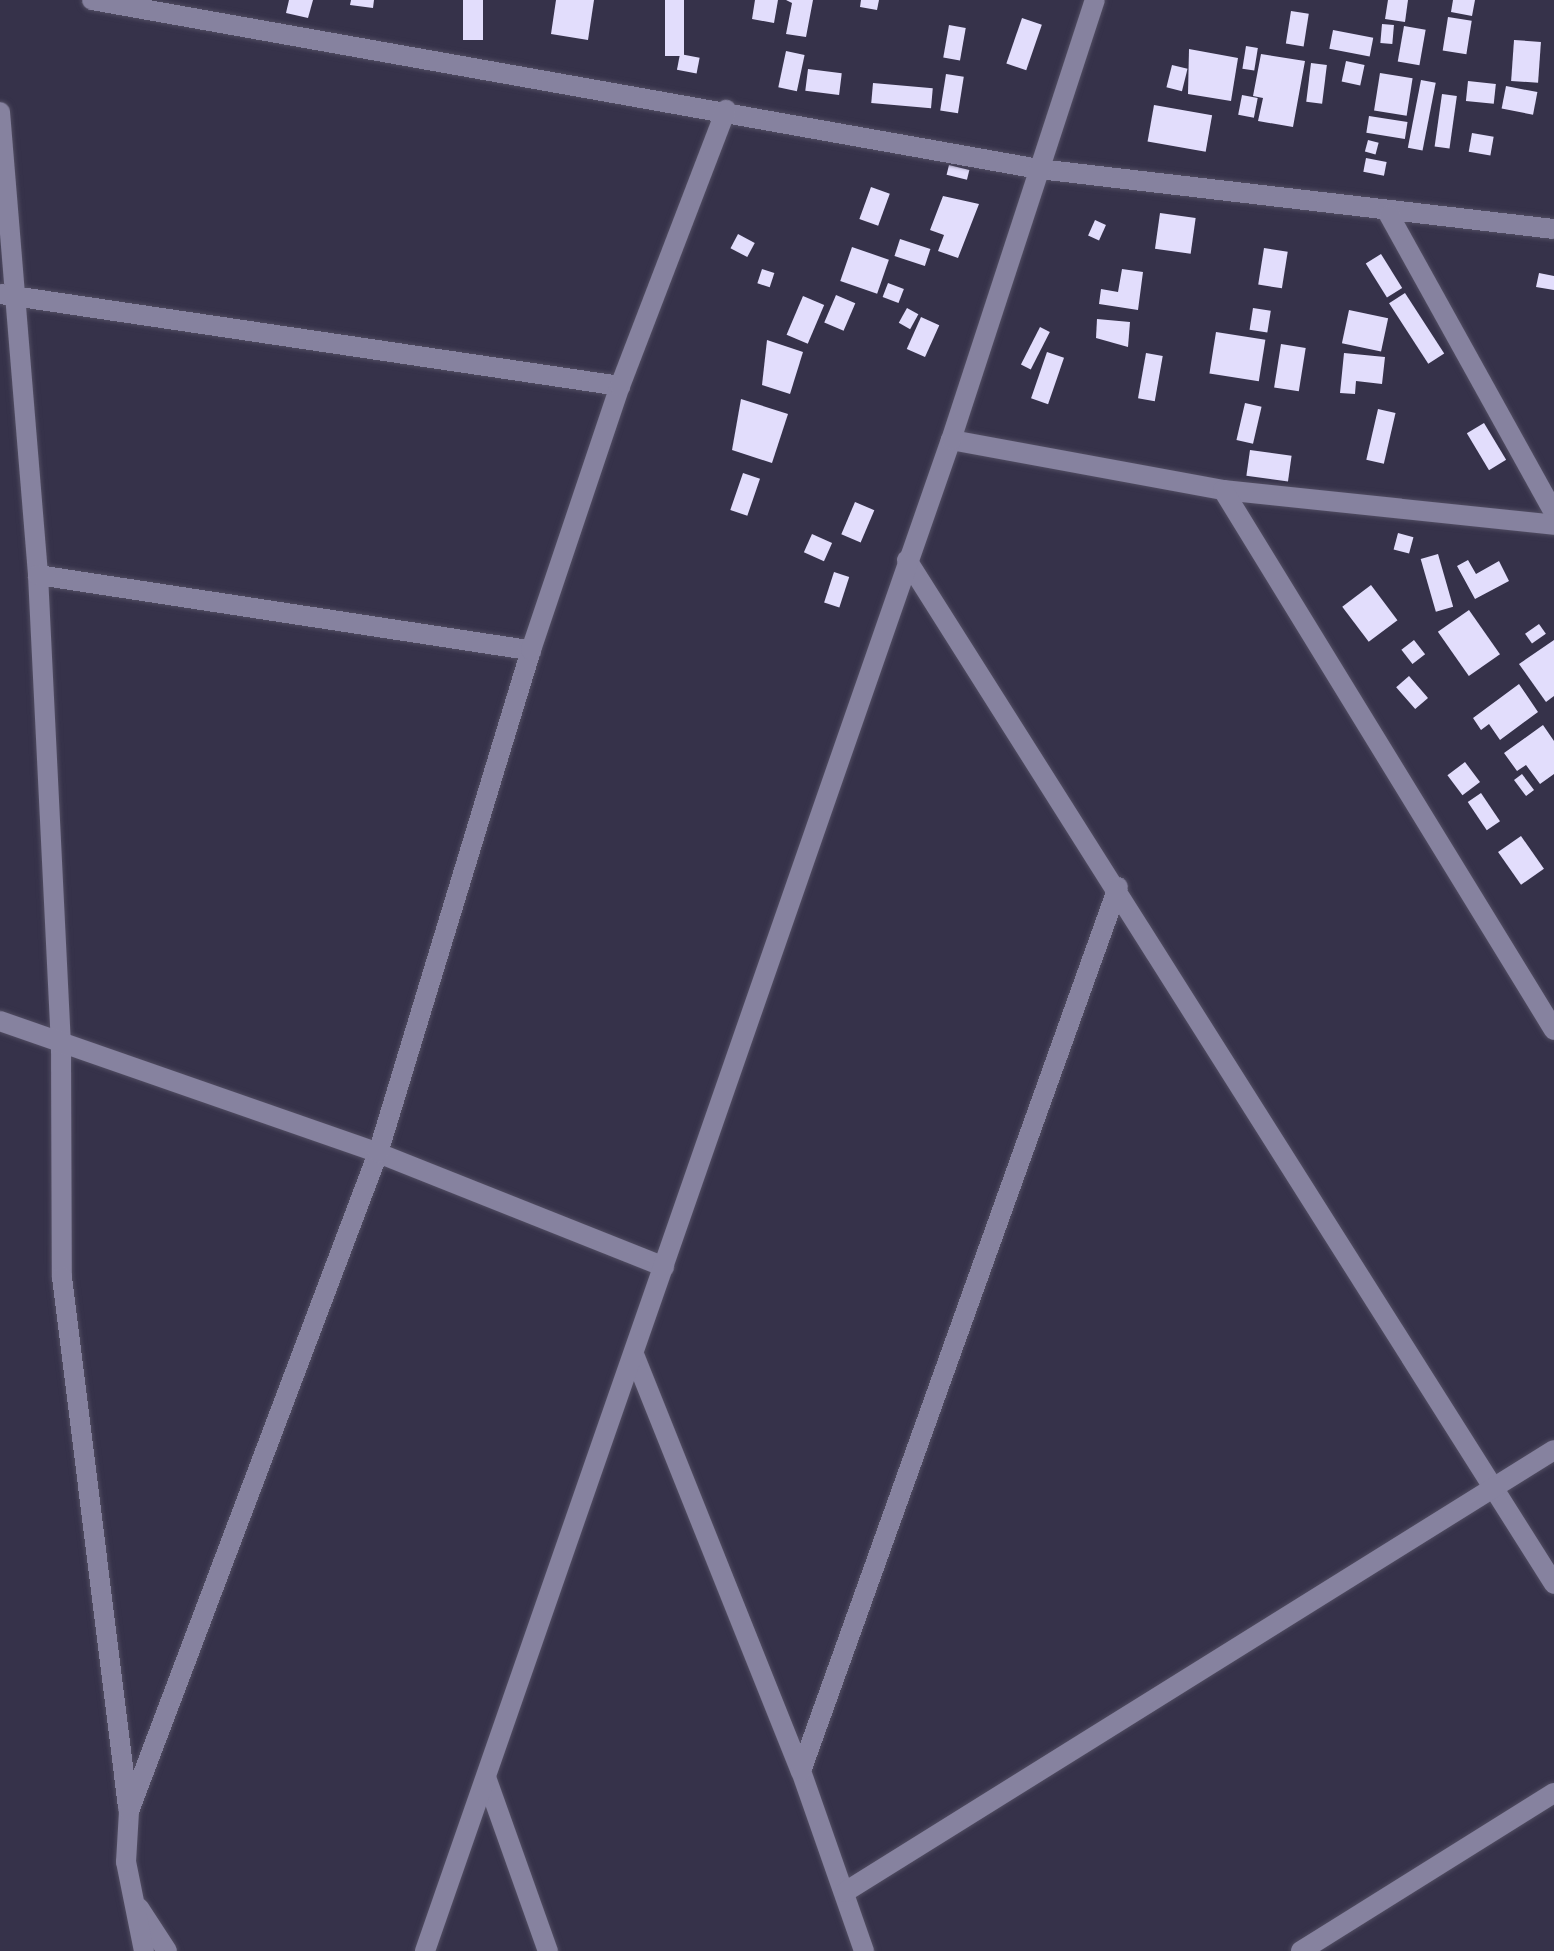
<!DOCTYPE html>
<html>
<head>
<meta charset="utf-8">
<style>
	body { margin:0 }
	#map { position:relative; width:1554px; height:1951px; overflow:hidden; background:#36324a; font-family:"Public Sans",sans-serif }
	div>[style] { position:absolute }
	.building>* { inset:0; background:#e2ddfc; transform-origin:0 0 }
	.roads { filter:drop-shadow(0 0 2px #514d62) drop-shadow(0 0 2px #514d62) }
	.minor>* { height:20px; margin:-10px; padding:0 10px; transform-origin:10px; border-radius:10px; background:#86829f }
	span { translate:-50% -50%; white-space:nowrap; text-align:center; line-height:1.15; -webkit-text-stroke:8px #36324a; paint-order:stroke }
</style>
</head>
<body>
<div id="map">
	<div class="building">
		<div style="clip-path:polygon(289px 0,313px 0,308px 18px,286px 13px)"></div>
		<div style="clip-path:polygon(351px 0,374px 0,373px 8px,350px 5px)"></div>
		<div style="left:463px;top:0;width:20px;height:40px"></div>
		<div style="clip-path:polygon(556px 0,594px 0,588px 40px,551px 34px)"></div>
		<div style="left:665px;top:0;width:19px;height:56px"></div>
		<div style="clip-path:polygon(755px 0,778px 0,774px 23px,752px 19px)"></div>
		<div style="clip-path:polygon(786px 0,813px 0,806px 37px,786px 34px,792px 3px)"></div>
		<div style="clip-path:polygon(861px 0,879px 0,877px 10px,860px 7px)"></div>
		<div style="clip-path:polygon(1388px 0,1408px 0,1405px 22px,1385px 19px)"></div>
		<div style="clip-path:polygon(1453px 0,1475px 0,1472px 16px,1451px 12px)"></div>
		<div style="left:1291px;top:11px;width:18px;height:33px;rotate:9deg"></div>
		<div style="left:1448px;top:17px;width:24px;height:34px;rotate:9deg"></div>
		<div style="left:1022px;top:18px;width:21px;height:48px;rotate:19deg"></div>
		<div style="left:1382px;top:24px;width:12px;height:19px;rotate:5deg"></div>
		<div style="left:949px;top:25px;width:17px;height:33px;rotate:10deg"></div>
		<div style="left:1404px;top:26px;width:22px;height:36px;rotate:10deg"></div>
		<div style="left:1333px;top:30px;width:41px;height:19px;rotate:11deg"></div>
		<div style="left:1514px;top:40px;width:27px;height:41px;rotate:4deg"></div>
		<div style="left:1246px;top:46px;width:12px;height:23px;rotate:9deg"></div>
		<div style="clip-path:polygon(1189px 49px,1238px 58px,1231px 101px,1188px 94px)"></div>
		<div style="left:786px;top:51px;width:19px;height:37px;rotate:12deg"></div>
		<div style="left:680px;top:54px;width:20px;height:16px;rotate:11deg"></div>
		<div style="clip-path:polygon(1261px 54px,1305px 61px,1293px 127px,1258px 121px,1263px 98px,1253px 96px)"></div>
		<div style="left:1346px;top:61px;width:19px;height:21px;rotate:12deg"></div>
		<div style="left:1311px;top:63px;width:16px;height:39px;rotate:7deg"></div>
		<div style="left:1172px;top:65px;width:16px;height:23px;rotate:14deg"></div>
		<div style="left:808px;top:69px;width:34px;height:22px;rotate:7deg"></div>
		<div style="left:1380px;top:73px;width:33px;height:38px;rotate:9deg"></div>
		<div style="left:946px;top:74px;width:18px;height:37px;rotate:9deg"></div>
		<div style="left:1421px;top:80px;width:15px;height:69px;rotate:11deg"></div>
		<div style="left:1468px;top:81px;width:28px;height:20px;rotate:6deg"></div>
		<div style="left:873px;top:83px;width:60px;height:20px;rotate:5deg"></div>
		<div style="left:1506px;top:86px;width:32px;height:23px;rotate:11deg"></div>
		<div style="left:1442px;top:94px;width:15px;height:53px;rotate:8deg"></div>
		<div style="left:1242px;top:95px;width:16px;height:20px;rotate:11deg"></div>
		<div style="left:1154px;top:105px;width:59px;height:37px;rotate:10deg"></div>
		<div style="left:1369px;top:116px;width:39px;height:17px;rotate:9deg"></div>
		<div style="left:1472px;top:133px;width:22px;height:19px;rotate:10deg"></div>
		<div style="left:1368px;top:140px;width:11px;height:12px;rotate:15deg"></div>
		<div style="left:1366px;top:158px;width:21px;height:14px;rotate:11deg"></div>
		<div style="left:949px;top:165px;width:21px;height:10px;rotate:14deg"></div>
		<div style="left:871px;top:187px;width:20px;height:34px;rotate:20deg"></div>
		<div style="clip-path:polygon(943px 196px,979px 204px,958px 258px,938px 251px,944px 235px,930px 230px)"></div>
		<div style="left:1160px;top:213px;width:36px;height:36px;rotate:8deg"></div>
		<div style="left:1095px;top:220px;width:12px;height:17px;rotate:24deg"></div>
		<div style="left:738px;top:234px;width:19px;height:16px;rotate:28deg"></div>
		<div style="left:900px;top:239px;width:32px;height:18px;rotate:18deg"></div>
		<div style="left:852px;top:247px;width:39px;height:36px;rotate:19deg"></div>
		<div style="left:1264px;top:248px;width:24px;height:37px;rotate:9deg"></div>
		<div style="left:1381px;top:254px;width:40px;height:18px;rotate:58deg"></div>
		<div style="left:762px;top:269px;width:13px;height:15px;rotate:18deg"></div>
		<div style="clip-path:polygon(1122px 269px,1143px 272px,1138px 310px,1099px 304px,1101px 289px,1118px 292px)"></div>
		<div style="clip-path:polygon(1539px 273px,1554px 276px,1554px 290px,1536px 287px)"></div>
		<div style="left:888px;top:283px;width:17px;height:15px;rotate:21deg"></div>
		<div style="left:1405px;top:293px;width:72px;height:19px;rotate:57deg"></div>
		<div style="left:836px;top:295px;width:21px;height:30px;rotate:23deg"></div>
		<div style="left:803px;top:296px;width:23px;height:42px;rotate:23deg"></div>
		<div style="left:907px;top:308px;width:13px;height:17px;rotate:29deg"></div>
		<div style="left:1253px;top:308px;width:18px;height:22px;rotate:9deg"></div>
		<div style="left:1349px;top:310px;width:40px;height:34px;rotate:12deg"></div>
		<div style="left:921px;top:317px;width:20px;height:35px;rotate:24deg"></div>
		<div style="clip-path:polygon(1097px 319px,1130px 322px,1128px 347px,1096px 338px)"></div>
		<div style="left:1040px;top:327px;width:11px;height:42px;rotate:27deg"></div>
		<div style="left:1216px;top:332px;width:50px;height:42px;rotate:9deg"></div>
		<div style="clip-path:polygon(767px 340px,803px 352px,790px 394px,762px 385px)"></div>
		<div style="left:1281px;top:344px;width:25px;height:44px;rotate:9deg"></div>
		<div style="left:1047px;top:352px;width:18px;height:49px;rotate:19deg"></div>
		<div style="left:1146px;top:353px;width:17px;height:46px;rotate:10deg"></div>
		<div style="clip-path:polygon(1344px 353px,1385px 357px,1382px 384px,1356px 381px,1355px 394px,1340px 393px)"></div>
		<div style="clip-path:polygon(741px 399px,788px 414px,772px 463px,732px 450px)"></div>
		<div style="left:1245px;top:403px;width:17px;height:38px;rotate:13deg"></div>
		<div style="left:1378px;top:409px;width:18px;height:52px;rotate:13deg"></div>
		<div style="left:1484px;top:423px;width:43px;height:20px;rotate:59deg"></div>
		<div style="left:1250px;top:450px;width:42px;height:26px;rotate:8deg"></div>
		<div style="left:743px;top:473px;width:18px;height:39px;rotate:19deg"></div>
		<div style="left:855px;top:502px;width:21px;height:35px;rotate:23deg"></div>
		<div style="left:1398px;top:533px;width:16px;height:17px;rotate:15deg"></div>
		<div style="left:812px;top:534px;width:22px;height:20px;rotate:24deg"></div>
		<div style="left:1438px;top:554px;width:55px;height:18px;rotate:74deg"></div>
		<div style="clip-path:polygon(1468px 560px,1476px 574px,1499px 561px,1509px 581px,1475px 599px,1457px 566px)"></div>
		<div style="left:834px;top:572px;width:16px;height:32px;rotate:18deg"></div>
		<div style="left:1371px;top:585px;width:44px;height:36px;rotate:53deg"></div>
		<div style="left:1469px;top:610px;width:54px;height:38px;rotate:55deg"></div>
		<div style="left:1539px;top:624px;width:12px;height:17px;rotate:55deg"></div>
		<div style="left:1414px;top:640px;width:18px;height:16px;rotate:52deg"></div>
		<div style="clip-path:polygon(1554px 640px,1554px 696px,1546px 702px,1519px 664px)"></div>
		<div style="left:1409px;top:676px;width:29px;height:17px;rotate:49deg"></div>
		<div style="clip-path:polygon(1519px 684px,1538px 712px,1500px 740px,1489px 724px,1481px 730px,1473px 718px)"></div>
		<div style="clip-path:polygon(1543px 725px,1554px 741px,1554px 774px,1540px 784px,1526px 765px,1517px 771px,1504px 753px)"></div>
		<div style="left:1465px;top:762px;width:25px;height:22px;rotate:53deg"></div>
		<div style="left:1522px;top:774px;width:20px;height:10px;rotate:53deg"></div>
		<div style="left:1481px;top:793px;width:34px;height:16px;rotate:56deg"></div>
		<div style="left:1521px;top:836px;width:40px;height:28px;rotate:55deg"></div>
	</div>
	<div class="roads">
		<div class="minor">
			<div style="left:92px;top:0;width:962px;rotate:10.12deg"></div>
			<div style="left:1039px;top:169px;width:518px;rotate:6.65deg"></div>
			<div style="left:0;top:112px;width:465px;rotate:85.3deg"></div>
			<div style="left:38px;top:575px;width:470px;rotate:87.2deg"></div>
			<div style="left:61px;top:1044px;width:233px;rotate:89.8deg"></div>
			<div style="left:62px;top:1277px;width:534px;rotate:82.9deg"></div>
			<div style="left:1389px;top:215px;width:341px;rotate:61deg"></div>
			<div style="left:0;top:294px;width:627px;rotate:8.44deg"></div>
			<div style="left:951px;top:440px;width:277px;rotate:10.4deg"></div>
			<div style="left:1223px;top:490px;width:333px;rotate:6deg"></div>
			<div style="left:1223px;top:490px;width:633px;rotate:58.49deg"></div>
			<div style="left:907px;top:560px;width:1211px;rotate:57.71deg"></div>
			<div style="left:38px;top:575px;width:499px;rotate:8.7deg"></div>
			<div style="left:0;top:1021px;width:400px;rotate:19.2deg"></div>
			<div style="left:378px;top:1153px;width:308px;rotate:21.7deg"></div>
			<div style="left:635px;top:1357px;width:446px;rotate:68.2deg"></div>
			<div style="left:801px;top:1771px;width:191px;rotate:70.7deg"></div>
			<div style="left:801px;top:1771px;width:939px;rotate:-70.27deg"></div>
			<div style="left:487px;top:1780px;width:182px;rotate:70.4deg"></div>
			<div style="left:845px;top:1892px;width:835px;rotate:-31.94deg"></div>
			<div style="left:139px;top:1908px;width:51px;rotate:56.9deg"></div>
			<div style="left:144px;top:1951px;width:91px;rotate:-101.4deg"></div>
			<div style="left:126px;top:1862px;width:51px;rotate:-86.6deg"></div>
			<div style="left:129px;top:1811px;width:704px;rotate:-69.27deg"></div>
			<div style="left:378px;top:1153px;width:526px;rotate:-73.08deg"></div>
			<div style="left:531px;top:650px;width:279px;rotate:-71.4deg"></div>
			<div style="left:620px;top:386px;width:296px;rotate:-69deg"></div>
			<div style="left:425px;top:1951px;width:1600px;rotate:-70.81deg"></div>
			<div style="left:951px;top:440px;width:463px;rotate:-71.9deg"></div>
			<div style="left:1301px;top:1951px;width:298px;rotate:-32deg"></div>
		</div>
	</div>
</div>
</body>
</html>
